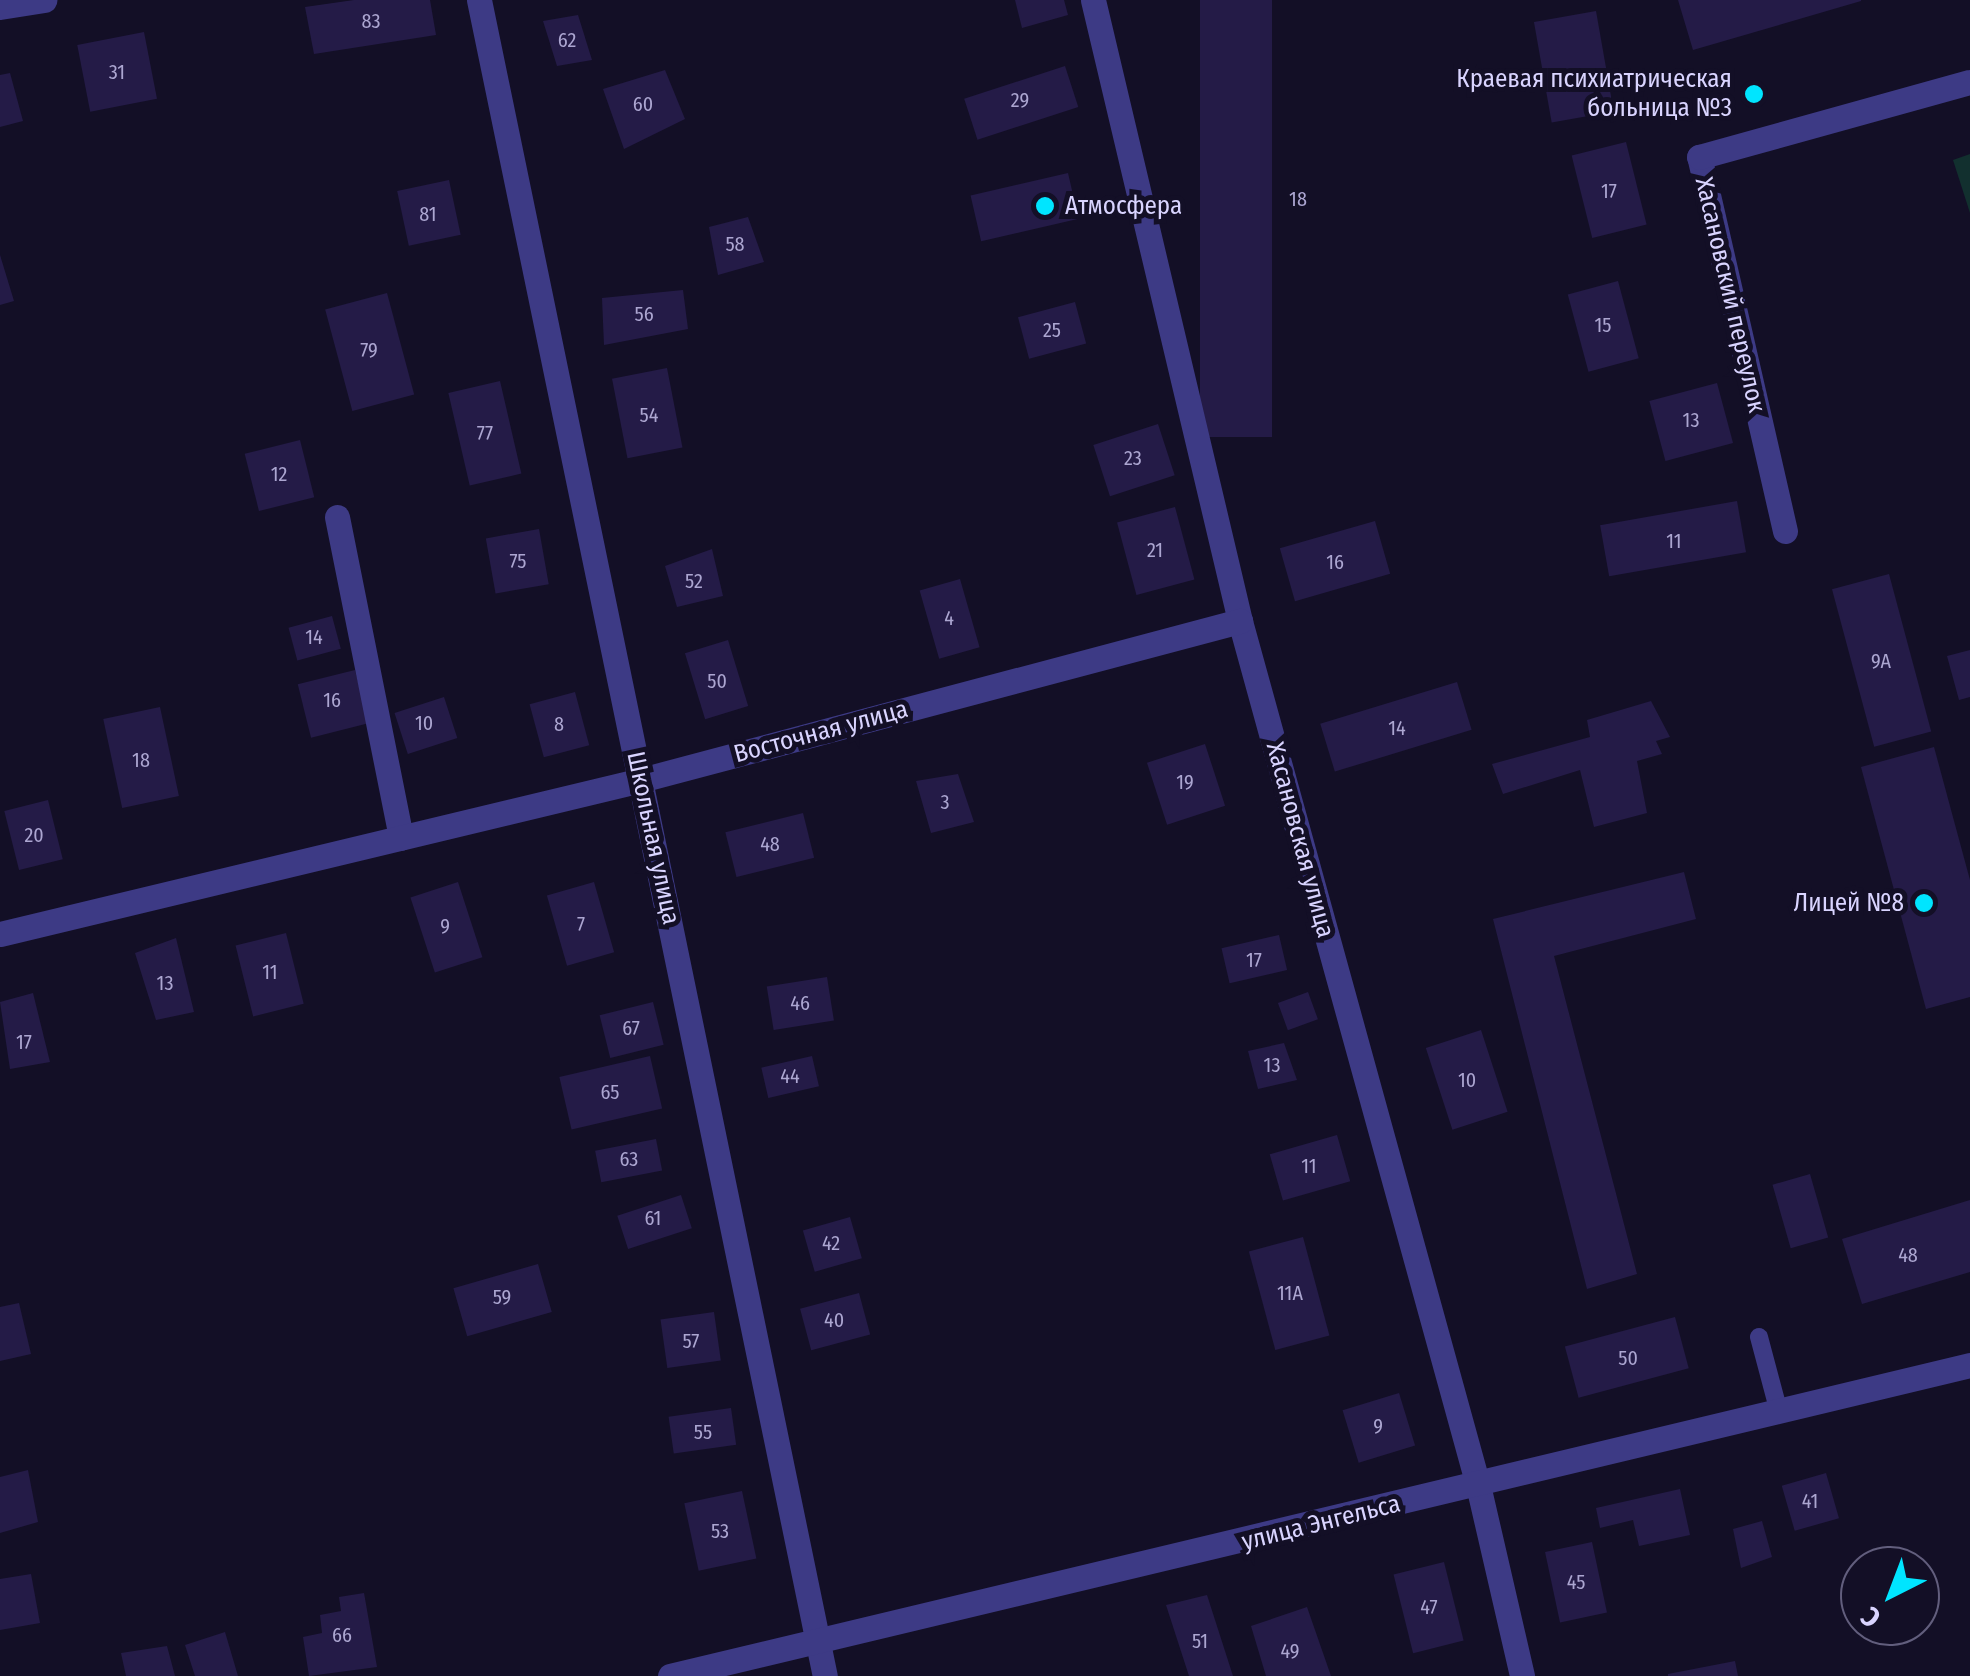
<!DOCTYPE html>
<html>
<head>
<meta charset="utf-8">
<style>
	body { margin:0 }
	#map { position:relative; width:1970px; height:1676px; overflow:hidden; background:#130f26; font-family:"Fira Sans Condensed",sans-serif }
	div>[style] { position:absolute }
	.green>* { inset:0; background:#12302f }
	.building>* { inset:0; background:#241b47; transform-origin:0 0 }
	.lane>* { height:18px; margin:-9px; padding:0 9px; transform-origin:9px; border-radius:9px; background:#3d3a85 }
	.street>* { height:25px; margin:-12.5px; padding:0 12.5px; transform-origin:12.5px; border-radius:12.5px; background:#3d3a85 }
	.dots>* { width:28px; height:28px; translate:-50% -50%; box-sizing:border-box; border:5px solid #130f26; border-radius:50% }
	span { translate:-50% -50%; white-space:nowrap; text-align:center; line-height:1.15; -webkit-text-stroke:10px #130f26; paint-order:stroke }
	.number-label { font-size:20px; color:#aca6d1 }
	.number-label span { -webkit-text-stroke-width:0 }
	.poi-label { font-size:25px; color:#d9d4ff }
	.right { translate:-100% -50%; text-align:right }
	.left { translate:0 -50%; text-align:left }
	.street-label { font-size:25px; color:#d9d4ff }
	.north { position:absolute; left:1840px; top:1546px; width:100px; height:100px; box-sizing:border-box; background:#130f26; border:2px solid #625e7d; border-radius:50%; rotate:222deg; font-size:28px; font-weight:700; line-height:40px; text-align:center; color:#d9d4ff }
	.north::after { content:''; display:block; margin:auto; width:35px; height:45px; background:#00e5ff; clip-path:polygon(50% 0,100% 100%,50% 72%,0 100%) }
</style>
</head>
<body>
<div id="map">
	<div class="green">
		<div style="clip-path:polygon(1970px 154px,1970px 213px,1953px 160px)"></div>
	</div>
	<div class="building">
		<div style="clip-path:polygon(354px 0,430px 0,436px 35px,314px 54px,305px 7px)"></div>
		<div style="clip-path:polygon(1015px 0,1064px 0,1068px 15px,1022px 28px)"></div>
		<div style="left:1200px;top:0;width:72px;height:437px"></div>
		<div style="clip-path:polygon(1678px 0,1861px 0,1861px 1px,1693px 50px)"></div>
		<div style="left:1596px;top:11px;width:102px;height:63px;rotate:80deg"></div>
		<div style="clip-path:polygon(578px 15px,592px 60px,557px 66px,543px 21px)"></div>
		<div style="left:144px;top:32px;width:68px;height:68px;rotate:79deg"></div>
		<div style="left:1065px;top:66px;width:43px;height:106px;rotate:72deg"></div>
		<div style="clip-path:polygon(665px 70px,685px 119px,624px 149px,603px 89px)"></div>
		<div style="clip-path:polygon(10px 73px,23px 121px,0 127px,0 75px)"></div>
		<div style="left:1626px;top:142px;width:85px;height:56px;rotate:76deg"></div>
		<div style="left:1068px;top:173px;width:47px;height:100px;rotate:77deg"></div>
		<div style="left:449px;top:180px;width:56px;height:53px;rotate:78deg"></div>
		<div style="clip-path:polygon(748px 217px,764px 262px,718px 275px,709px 227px)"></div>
		<div style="clip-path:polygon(0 255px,14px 301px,0 305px)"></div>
		<div style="left:1618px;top:281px;width:80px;height:52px;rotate:75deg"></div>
		<div style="clip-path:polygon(683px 290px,688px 329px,604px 345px,602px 298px)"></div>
		<div style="left:387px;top:293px;width:105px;height:64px;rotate:75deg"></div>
		<div style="left:1075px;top:302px;width:43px;height:59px;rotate:75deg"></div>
		<div style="left:667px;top:368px;width:81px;height:56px;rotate:79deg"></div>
		<div style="left:500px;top:381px;width:95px;height:53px;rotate:77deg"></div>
		<div style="left:1717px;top:383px;width:62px;height:70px;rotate:75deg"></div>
		<div style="left:1158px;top:424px;width:54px;height:68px;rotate:72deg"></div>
		<div style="left:300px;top:440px;width:59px;height:57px;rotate:76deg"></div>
		<div style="left:1737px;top:501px;width:52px;height:139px;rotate:80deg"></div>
		<div style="left:1175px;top:507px;width:75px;height:60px;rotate:75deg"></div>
		<div style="left:1375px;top:521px;width:55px;height:99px;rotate:74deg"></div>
		<div style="left:539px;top:529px;width:56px;height:54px;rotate:80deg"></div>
		<div style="clip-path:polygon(712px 549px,723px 596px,677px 607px,665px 566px)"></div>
		<div style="left:1889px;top:574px;width:163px;height:59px;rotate:75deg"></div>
		<div style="left:960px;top:579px;width:71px;height:42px;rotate:74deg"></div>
		<div style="left:332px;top:616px;width:34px;height:45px;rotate:75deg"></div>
		<div style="left:728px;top:640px;width:69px;height:45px;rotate:73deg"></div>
		<div style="clip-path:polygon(1970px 650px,1970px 697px,1959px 700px,1947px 656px)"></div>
		<div style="left:355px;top:670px;width:55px;height:59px;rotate:76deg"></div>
		<div style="left:1457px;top:682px;width:50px;height:143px;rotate:73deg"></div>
		<div style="left:575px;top:692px;width:55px;height:47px;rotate:75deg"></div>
		<div style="left:444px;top:697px;width:43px;height:52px;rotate:72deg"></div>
		<div style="clip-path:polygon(1651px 701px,1670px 737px,1656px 741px,1662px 754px,1637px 761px,1647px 813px,1594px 827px,1580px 770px,1503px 794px,1492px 764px,1590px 737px,1587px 720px)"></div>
		<div style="left:160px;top:707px;width:91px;height:58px;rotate:78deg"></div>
		<div style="left:1205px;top:744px;width:65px;height:61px;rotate:72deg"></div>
		<div style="clip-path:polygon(1934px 747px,1970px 880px,1970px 997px,1926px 1009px,1861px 767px)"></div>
		<div style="clip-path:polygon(958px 774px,974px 822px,931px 833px,916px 781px)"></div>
		<div style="left:48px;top:800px;width:61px;height:45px;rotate:76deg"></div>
		<div style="left:803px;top:813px;width:46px;height:80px;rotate:76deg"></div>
		<div style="clip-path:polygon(1684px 872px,1696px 919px,1554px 956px,1637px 1274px,1587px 1289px,1493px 919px)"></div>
		<div style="left:458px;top:882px;width:79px;height:50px;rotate:72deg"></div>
		<div style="left:594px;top:882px;width:73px;height:49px;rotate:74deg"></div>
		<div style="left:286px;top:933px;width:73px;height:52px;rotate:76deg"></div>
		<div style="left:1279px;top:935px;width:36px;height:59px;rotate:77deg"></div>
		<div style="clip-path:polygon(176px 938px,194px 1012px,156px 1020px,135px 953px)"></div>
		<div style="left:827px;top:977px;width:44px;height:61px;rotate:81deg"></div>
		<div style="left:1308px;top:992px;width:29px;height:32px;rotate:70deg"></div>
		<div style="clip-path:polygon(33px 993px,50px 1062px,10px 1069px,0 1002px)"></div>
		<div style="left:653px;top:1002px;width:44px;height:55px;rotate:76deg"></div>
		<div style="left:1481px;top:1030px;width:86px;height:58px;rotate:72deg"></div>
		<div style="clip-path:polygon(1284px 1043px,1297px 1080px,1258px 1089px,1248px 1051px)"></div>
		<div style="left:650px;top:1056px;width:54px;height:93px;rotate:77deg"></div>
		<div style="left:812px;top:1056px;width:31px;height:52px;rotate:77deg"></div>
		<div style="left:1337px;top:1135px;width:48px;height:70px;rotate:74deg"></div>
		<div style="left:656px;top:1139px;width:32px;height:62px;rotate:79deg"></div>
		<div style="left:1810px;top:1174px;width:66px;height:39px;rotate:74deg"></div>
		<div style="left:681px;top:1195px;width:35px;height:67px;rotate:72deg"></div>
		<div style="clip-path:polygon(1970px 1200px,1970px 1272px,1862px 1304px,1842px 1239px)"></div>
		<div style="left:850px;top:1217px;width:43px;height:49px;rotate:74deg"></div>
		<div style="left:1303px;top:1237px;width:102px;height:56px;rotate:75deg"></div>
		<div style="left:538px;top:1264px;width:50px;height:88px;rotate:74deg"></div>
		<div style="left:859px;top:1293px;width:43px;height:61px;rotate:75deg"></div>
		<div style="clip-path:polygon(19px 1303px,31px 1354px,0 1361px,0 1307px)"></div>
		<div style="left:714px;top:1312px;width:49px;height:54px;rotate:82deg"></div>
		<div style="left:1675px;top:1317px;width:53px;height:114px;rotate:75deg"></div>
		<div style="left:1399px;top:1393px;width:55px;height:59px;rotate:73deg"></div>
		<div style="left:731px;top:1408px;width:37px;height:63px;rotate:82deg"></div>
		<div style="clip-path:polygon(28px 1470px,38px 1522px,0 1533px,0 1477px)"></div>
		<div style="left:1826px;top:1473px;width:47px;height:46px;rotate:74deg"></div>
		<div style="clip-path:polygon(1680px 1489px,1690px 1535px,1639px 1546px,1633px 1520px,1600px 1528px,1596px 1508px)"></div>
		<div style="left:742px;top:1491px;width:69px;height:59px;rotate:78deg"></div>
		<div style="clip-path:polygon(1762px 1521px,1772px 1557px,1741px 1568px,1733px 1529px)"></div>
		<div style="left:1592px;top:1542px;width:72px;height:48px;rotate:78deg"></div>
		<div style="left:1444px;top:1562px;width:81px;height:52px;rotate:76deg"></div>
		<div style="clip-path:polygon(31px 1574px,40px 1623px,0 1630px,0 1579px)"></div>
		<div style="clip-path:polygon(364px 1593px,377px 1667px,309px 1676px,303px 1637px,322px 1633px,320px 1615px,341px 1611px,339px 1597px)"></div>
		<div style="clip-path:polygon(1207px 1595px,1233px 1676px,1189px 1676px,1166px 1605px)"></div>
		<div style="clip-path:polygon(1307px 1607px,1331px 1676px,1266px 1676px,1251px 1626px)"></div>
		<div style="clip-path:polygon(225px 1632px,238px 1676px,195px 1676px,185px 1645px)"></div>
		<div style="clip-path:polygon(167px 1646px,175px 1676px,126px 1676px,121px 1653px)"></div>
		<div style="clip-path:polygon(1735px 1661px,1738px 1676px,1668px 1676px,1668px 1674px)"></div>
	</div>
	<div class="lane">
		<div style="left:1759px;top:1337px;width:78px;rotate:75.1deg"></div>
	</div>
	<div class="street">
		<div style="left:479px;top:0;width:1711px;rotate:78.34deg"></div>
		<div style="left:1093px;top:0;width:638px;rotate:76.68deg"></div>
		<div style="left:1240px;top:621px;width:896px;rotate:74.6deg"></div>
		<div style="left:1478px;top:1485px;width:196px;rotate:77deg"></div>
		<div style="left:0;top:7px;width:45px;rotate:-9deg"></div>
		<div style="left:337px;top:517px;width:327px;rotate:78.7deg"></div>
		<div style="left:1785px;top:531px;width:384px;rotate:-102.9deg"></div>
		<div style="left:1699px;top:157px;width:281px;rotate:-15.5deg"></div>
		<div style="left:0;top:934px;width:659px;rotate:-13.51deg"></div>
		<div style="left:641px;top:780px;width:620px;rotate:-14.87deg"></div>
		<div style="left:670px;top:1676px;width:1337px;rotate:-13.45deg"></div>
	</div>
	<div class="dots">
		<div style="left:1754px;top:94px;background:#00e5ff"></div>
		<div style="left:1045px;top:206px;background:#00e5ff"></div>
		<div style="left:1924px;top:903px;background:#00e5ff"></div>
	</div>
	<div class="number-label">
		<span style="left:371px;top:21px">83</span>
		<span style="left:567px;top:40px">62</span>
		<span style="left:117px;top:72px">31</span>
		<span style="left:1020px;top:100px">29</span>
		<span style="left:643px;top:104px">60</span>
		<span style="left:1609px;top:191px">17</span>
		<span style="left:1298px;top:199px">18</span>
		<span style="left:428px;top:214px">81</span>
		<span style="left:735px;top:244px">58</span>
		<span style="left:644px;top:314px">56</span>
		<span style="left:1603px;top:325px">15</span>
		<span style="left:1052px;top:330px">25</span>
		<span style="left:369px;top:350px">79</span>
		<span style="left:649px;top:415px">54</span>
		<span style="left:1691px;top:420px">13</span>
		<span style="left:485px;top:433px">77</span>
		<span style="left:1133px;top:458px">23</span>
		<span style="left:279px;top:474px">12</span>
		<span style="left:1674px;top:541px">11</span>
		<span style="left:1155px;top:550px">21</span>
		<span style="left:518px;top:561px">75</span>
		<span style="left:1335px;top:562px">16</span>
		<span style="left:694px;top:581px">52</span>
		<span style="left:949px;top:618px">4</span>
		<span style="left:314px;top:637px">14</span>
		<span style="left:1881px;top:661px">9А</span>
		<span style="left:717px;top:681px">50</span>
		<span style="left:332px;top:700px">16</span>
		<span style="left:424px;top:723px">10</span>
		<span style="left:559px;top:724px">8</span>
		<span style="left:1397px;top:728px">14</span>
		<span style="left:141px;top:760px">18</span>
		<span style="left:1185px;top:782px">19</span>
		<span style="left:945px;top:802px">3</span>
		<span style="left:34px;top:835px">20</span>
		<span style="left:770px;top:844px">48</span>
		<span style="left:581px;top:924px">7</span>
		<span style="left:445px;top:926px">9</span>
		<span style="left:1254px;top:960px">17</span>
		<span style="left:270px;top:972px">11</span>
		<span style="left:165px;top:983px">13</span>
		<span style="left:800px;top:1003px">46</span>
		<span style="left:631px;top:1028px">67</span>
		<span style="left:24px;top:1042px">17</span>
		<span style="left:1272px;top:1065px">13</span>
		<span style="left:790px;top:1076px">44</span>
		<span style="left:1467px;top:1080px">10</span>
		<span style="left:610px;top:1092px">65</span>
		<span style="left:629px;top:1159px">63</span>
		<span style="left:1309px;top:1166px">11</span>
		<span style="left:653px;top:1218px">61</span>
		<span style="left:831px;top:1243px">42</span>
		<span style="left:1908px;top:1255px">48</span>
		<span style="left:1290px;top:1293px">11А</span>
		<span style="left:502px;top:1297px">59</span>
		<span style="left:834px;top:1320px">40</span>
		<span style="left:691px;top:1341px">57</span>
		<span style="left:1628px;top:1358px">50</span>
		<span style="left:1378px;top:1426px">9</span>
		<span style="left:703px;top:1432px">55</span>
		<span style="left:1810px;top:1501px">41</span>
		<span style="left:720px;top:1531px">53</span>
		<span style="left:1576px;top:1582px">45</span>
		<span style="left:1429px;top:1607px">47</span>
		<span style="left:342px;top:1635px">66</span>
		<span style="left:1200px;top:1641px">51</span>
		<span style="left:1290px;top:1651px">49</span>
	</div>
	<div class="poi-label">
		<span class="right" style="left:1732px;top:94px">Краевая психиатрическая<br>больница №3</span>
		<span class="left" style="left:1065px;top:206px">Атмосфера</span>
		<span class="right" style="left:1904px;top:903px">Лицей №8</span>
	</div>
	<div class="street-label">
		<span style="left:1730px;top:295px;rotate:77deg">Хасановский переулок</span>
		<span style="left:821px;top:732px;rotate:-15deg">Восточная улица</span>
		<span style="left:653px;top:838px;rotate:78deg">Школьная улица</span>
		<span style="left:1300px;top:840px;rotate:75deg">Хасановская улица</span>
		<span style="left:1321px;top:1523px;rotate:-14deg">улица Энгельса</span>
	</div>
	<div class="north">С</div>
</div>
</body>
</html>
